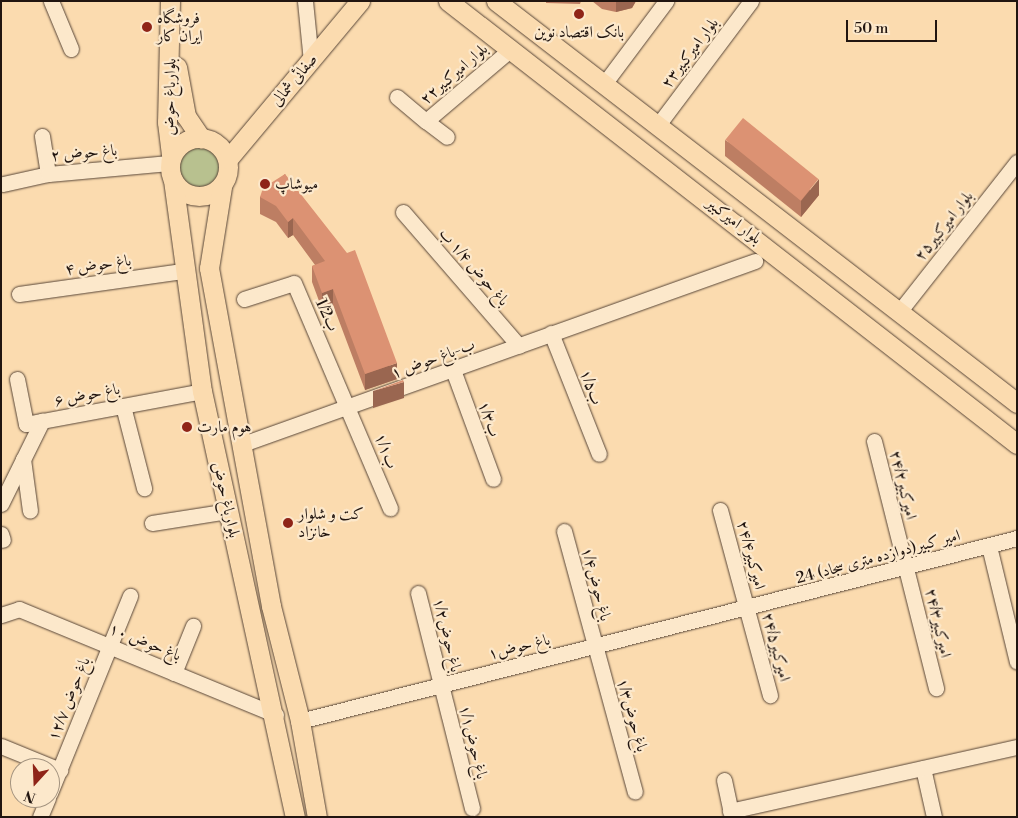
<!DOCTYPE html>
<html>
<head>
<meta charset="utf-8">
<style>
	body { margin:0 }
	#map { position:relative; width:1018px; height:818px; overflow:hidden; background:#fbdbaf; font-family:"Libre Bodoni",Amiri,serif }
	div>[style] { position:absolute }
	.green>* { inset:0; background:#b8c18f }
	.round { border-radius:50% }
	.roads { filter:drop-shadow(0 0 1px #584638) drop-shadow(0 0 1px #584638) }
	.minor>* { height:15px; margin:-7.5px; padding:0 7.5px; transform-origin:7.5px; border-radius:7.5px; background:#fce8cb }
	.major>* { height:19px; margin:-9.5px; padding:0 9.5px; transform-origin:9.5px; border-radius:9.5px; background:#fbdbaf }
	.major>.ring { margin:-9.5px; padding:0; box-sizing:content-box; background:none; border:19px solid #fbdbaf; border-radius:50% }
	.wall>* { inset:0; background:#bd7e63 }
	.shaded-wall>* { inset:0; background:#9a6650 }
	.building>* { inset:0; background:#dc9273; transform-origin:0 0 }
	.dots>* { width:14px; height:14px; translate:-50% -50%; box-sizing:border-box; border:2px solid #fce8cb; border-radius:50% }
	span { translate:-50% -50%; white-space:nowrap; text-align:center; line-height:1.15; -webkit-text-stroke:4.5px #fce8cb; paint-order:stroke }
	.poi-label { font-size:16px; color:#211510 }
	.left { translate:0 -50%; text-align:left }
	.street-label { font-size:16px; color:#211510 }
	.frame { position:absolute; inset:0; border:2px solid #211510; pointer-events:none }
	.north { position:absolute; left:10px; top:758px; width:50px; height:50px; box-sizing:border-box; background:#fce8cb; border:1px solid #a49480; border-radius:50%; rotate:200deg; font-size:14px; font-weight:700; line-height:20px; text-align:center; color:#211510 }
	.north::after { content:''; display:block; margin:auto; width:18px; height:22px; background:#8f2418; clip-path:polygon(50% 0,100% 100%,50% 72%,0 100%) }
	.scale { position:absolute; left:846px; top:20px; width:91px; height:22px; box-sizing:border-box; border:2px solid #211510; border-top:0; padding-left:6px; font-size:15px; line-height:18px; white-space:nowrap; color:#211510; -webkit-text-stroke:4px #fce8cb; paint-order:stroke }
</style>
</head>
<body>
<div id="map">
	<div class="green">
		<div class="round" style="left:179px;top:147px;width:42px;height:42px"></div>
	</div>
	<div class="roads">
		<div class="minor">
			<div style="left:51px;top:1px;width:52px;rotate:67.4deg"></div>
			<div style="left:305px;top:1px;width:60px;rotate:84.3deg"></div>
			<div style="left:604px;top:84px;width:104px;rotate:-53.2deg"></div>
			<div style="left:397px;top:97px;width:38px;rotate:40deg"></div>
			<div style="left:426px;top:121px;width:111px;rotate:-40.3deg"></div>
			<div style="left:426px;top:121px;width:26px;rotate:37deg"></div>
			<div style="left:658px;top:125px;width:155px;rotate:-53.1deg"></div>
			<div style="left:42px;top:136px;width:38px;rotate:81deg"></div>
			<div style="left:3px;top:184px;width:46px;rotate:-12.5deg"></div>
			<div style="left:48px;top:174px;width:122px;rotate:-5.2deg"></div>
			<div style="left:403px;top:212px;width:177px;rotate:49.1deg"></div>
			<div style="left:19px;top:294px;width:165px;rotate:-8deg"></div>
			<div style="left:244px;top:299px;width:52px;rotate:-17.7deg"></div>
			<div style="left:294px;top:283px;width:245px;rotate:66.9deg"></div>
			<div style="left:899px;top:312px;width:191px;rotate:-51.8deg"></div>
			<div style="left:551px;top:333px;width:130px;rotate:68.4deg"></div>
			<div style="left:453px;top:370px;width:116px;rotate:69.8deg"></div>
			<div style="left:17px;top:379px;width:46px;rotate:78.7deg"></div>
			<div style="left:26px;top:424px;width:16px;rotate:-11deg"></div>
			<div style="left:123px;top:406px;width:85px;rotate:75.6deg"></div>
			<div style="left:874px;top:441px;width:255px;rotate:75.9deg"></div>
			<div style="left:240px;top:445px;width:547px;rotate:-19.66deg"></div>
			<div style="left:23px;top:459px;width:52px;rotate:82.3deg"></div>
			<div style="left:1px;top:504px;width:93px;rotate:-63.7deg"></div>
			<div style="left:42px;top:421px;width:163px;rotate:-10.6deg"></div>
			<div style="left:720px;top:510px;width:192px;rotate:74.9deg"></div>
			<div style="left:152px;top:523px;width:78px;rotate:-8.9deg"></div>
			<div style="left:564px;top:531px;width:270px;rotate:74.8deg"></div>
			<div style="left:1px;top:534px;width:6px;rotate:72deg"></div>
			<div style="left:989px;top:546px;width:119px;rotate:76.4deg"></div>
			<div style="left:418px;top:593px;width:222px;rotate:75.9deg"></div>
			<div style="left:1px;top:615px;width:19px;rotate:-18deg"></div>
			<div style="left:19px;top:609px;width:278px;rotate:22.4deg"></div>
			<div style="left:174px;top:673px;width:51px;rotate:-68deg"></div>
			<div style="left:300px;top:721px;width:740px;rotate:-14.32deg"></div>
			<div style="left:1px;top:746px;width:64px;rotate:22.1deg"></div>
			<div style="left:923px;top:768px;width:50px;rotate:77.3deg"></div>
			<div style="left:724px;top:780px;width:38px;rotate:78deg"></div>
			<div style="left:50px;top:793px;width:213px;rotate:-67.9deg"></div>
			<div style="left:730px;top:811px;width:294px;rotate:-12.6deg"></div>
			<div style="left:40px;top:817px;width:21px;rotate:-67deg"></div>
		</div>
		<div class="major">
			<div style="left:170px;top:1px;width:121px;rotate:91.4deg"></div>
			<div style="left:167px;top:122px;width:35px;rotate:83deg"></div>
			<div style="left:448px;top:1px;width:721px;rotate:37.9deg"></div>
			<div style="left:496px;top:1px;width:658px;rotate:37.65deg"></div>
			<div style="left:177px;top:67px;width:50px;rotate:79.6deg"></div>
			<div style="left:186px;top:116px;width:27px;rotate:56deg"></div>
			<div class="ring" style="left:170px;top:138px;width:39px;height:39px"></div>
			<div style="left:228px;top:159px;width:206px;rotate:-50.1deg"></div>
			<div style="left:173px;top:180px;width:213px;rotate:82.2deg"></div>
			<div style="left:202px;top:391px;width:436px;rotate:77.7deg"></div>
			<div style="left:222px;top:187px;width:82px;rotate:99.1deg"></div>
			<div style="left:209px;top:268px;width:344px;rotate:79.6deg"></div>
			<div style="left:271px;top:606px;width:119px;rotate:75.8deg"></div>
			<div style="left:300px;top:721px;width:97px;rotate:80deg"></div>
		</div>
	</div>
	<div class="wall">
		<div style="clip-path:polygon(546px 1px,581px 1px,580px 4px,546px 3px)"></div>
		<div style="clip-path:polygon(592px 1px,636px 1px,632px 8px,616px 12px,602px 9px)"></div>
		<div style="clip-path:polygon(725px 140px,819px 195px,801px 217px,725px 156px)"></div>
		<div style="clip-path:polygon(285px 174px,397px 379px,365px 390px,333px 305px,322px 309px,312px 282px,312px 266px,315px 265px,293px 235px,288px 238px,276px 222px,260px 214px,260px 197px)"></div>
	</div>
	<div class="shaded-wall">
		<div style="clip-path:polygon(616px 1px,636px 1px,632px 8px,616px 12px)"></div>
		<div style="clip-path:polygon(819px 179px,819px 195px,801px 217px,801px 201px)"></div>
		<div style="clip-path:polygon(293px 218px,293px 235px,288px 238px,288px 222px)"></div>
		<div style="clip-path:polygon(333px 289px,333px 305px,322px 309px,322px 293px)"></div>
		<div style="clip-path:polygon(397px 363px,397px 379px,365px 390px,365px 374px)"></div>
		<div style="clip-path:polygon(404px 382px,404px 398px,373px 408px,373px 391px)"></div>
	</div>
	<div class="building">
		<div style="left:743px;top:118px;width:97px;height:28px;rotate:39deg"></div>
		<div style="clip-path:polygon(285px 174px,347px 253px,355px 250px,397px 363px,365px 374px,333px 289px,322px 293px,312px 266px,325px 261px,293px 218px,288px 222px,276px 206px,260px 197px,263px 188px)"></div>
		<div style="clip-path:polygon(403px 380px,404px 382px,373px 391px)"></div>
	</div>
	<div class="dots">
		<div style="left:579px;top:14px;background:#8f2418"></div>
		<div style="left:147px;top:27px;background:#8f2418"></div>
		<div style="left:265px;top:184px;background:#8f2418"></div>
		<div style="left:187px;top:427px;background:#8f2418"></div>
		<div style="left:288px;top:523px;background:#8f2418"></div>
	</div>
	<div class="poi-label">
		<span class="left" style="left:157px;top:27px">فروشگاه<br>ایران کار</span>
		<span style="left:579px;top:32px">بانک اقتصاد نوین</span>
		<span class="left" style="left:275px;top:184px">میوشاپ</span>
		<span class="left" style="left:197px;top:427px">هوم مارت</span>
		<span class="left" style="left:298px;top:523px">کت و شلوار<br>خانزاد</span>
	</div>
	<div class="street-label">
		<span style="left:690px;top:53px;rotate:-53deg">۲۳بلوار امیرکبیر</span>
		<span style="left:454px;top:74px;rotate:-41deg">بلوار امیرکبیر۲۲</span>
		<span style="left:294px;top:80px;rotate:-50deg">صفائی شمالی</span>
		<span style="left:170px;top:97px;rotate:-89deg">بلوارباغ حوض</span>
		<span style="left:84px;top:153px;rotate:-5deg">۲ باغ حوض</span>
		<span style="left:734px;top:221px;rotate:38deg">بلوار امیرکبیر</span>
		<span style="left:944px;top:226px;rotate:-52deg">بلوار امیرکبیر۲۵</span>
		<span style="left:98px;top:265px;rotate:-8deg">۴ باغ حوض</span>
		<span style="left:474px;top:267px;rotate:49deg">باغ حوض ۱/۴ ب</span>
		<span style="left:327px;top:315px;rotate:65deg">1/2ب</span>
		<span style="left:433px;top:359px;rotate:-20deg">۱ ب-باغ حوض</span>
		<span style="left:591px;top:387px;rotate:69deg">ب۱/۵</span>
		<span style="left:87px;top:395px;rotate:-11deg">۶ باغ حوض</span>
		<span style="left:489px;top:419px;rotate:70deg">ب۱/۳</span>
		<span style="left:386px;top:451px;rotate:68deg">ب۱/۱</span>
		<span style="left:903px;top:485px;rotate:76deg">امیرکبیر۲۴/۲</span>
		<span style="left:226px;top:500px;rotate:77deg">بلوارباغ حوض</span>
		<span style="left:751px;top:555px;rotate:75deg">امیرکبیر۲۴/۴</span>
		<span style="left:878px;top:557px;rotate:-15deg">24 امیر کبیر(دوازده متری سجاد)</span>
		<span style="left:596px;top:584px;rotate:75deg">باغ حوض۱/۴</span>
		<span style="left:938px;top:623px;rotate:77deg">امیرکبیر۲۴/۳</span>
		<span style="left:447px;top:635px;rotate:76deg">باغ حوض۱/۲</span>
		<span style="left:145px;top:642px;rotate:22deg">۱۰ باغ حوض</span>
		<span style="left:519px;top:647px;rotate:-14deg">باغ حوض۱</span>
		<span style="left:776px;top:647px;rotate:75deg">امیرکبیر۲۴/۵</span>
		<span style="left:69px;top:699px;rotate:-68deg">۱۲/۷ باغ حوض</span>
		<span style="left:632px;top:715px;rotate:74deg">باغ حوض۱/۳</span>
		<span style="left:473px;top:742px;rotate:76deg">باغ حوض۱/۱</span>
	</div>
	<div class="frame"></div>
	<div class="north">N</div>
	<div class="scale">50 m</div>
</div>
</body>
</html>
